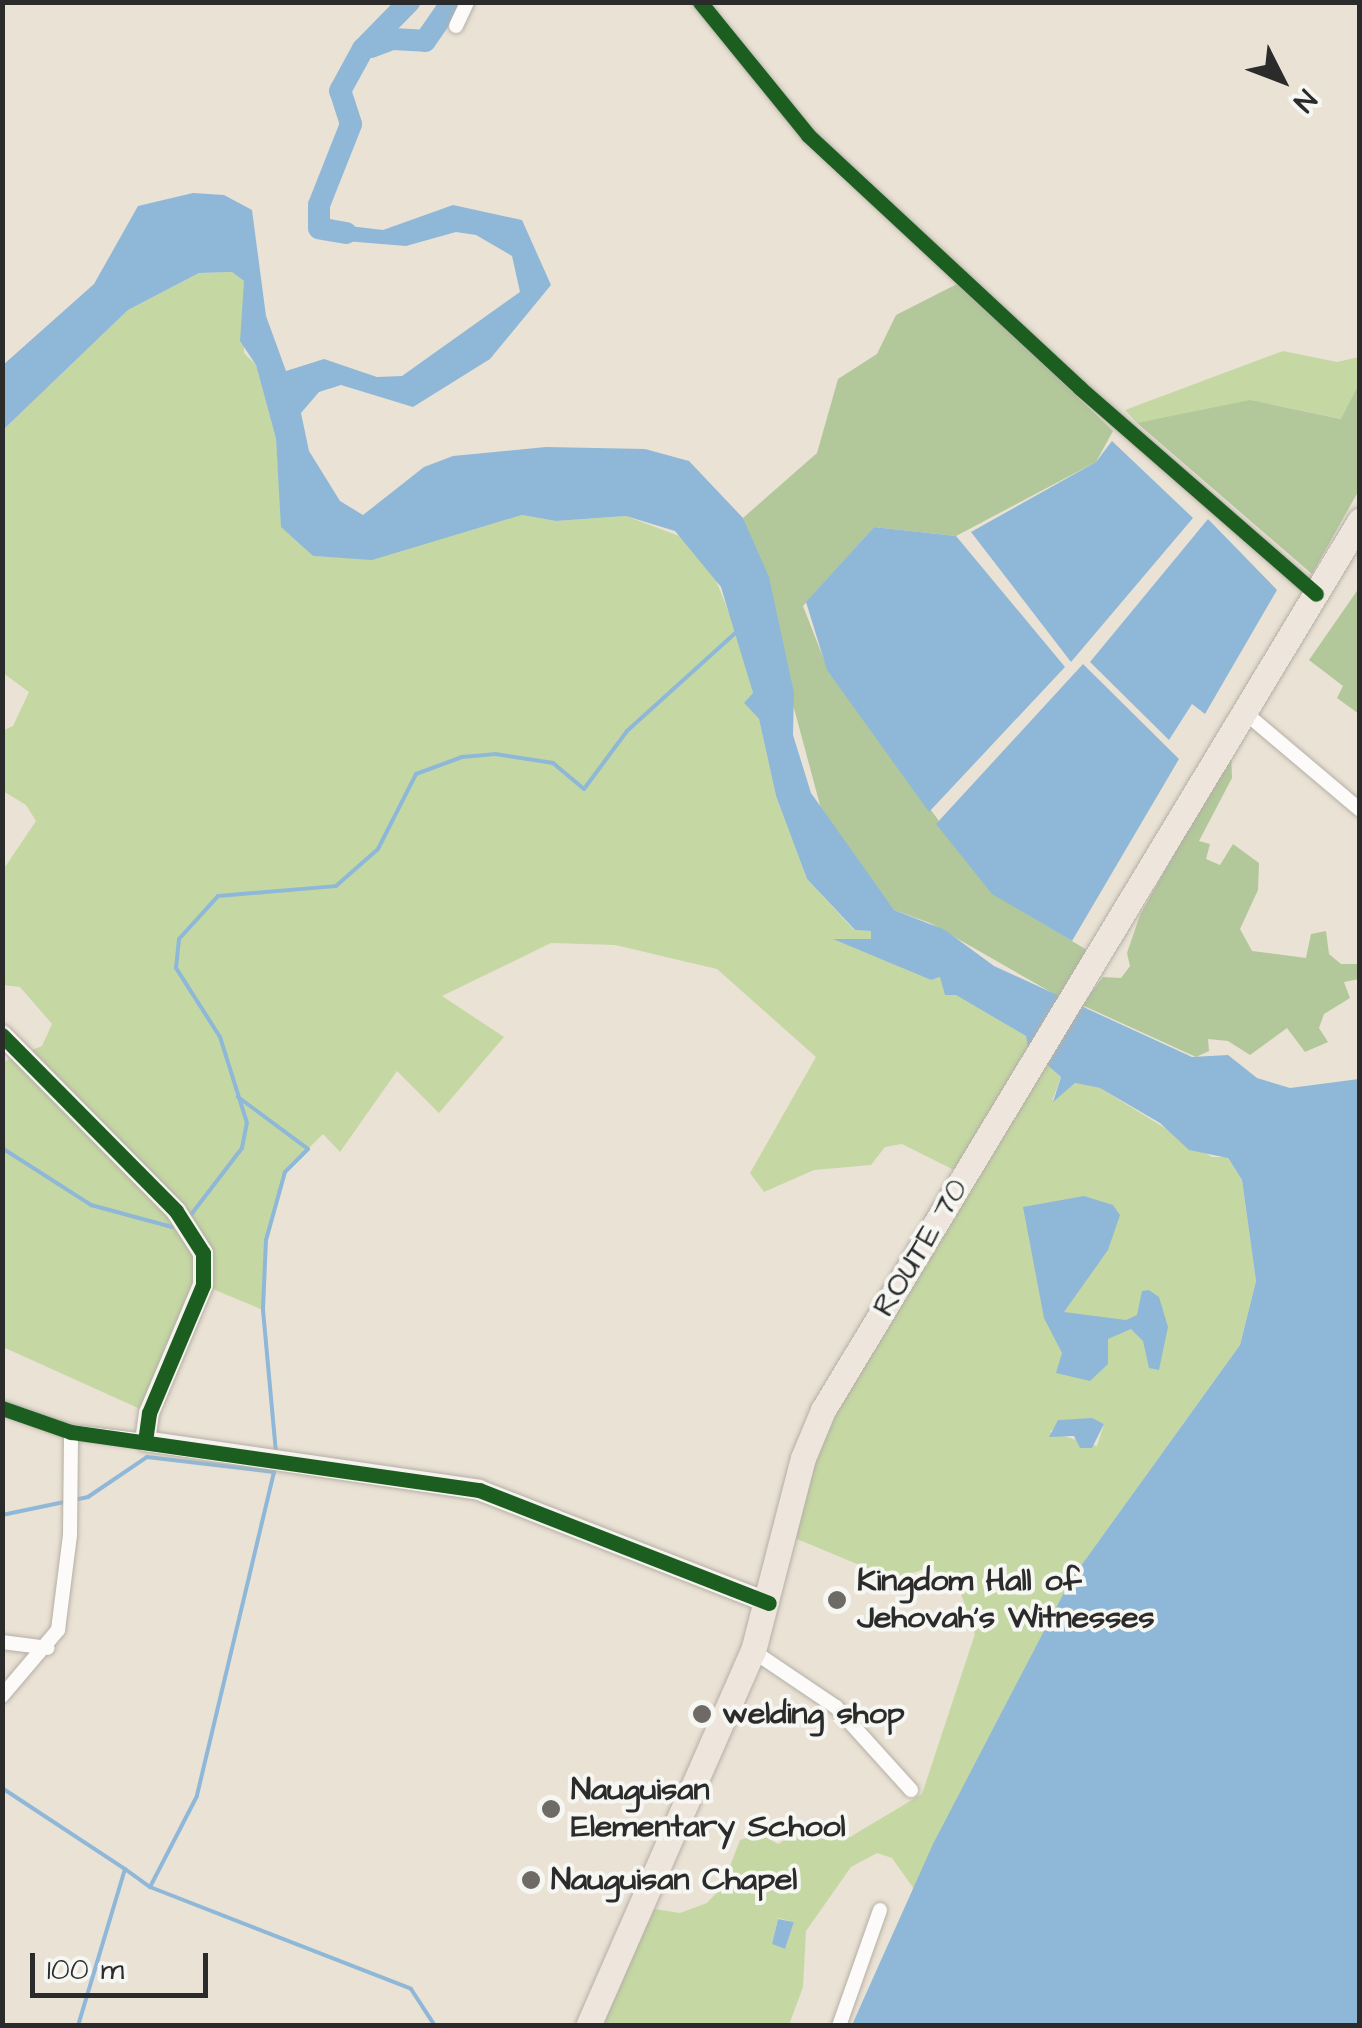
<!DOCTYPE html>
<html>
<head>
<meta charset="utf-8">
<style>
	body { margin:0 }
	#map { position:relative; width:1362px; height:2028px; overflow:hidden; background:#eae2d4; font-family:"Architects Daughter",sans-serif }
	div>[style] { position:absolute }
	.green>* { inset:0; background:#c5d8a3 }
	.forest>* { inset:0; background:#b2c89a }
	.water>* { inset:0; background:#8fb8d8 }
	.stream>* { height:4px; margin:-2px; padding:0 2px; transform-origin:2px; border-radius:2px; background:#8fb8d8 }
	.river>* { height:22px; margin:-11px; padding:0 11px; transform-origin:11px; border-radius:11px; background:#8fb8d8 }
	.roads { filter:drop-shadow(0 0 2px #b4afa7) drop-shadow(0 0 2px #b4afa7) }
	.street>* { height:14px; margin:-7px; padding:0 7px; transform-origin:7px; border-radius:7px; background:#fcfbf9 }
	.secondary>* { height:20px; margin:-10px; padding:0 10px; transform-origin:10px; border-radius:10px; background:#f6f2ee }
	.highway>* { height:25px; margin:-12.5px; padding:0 12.5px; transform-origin:12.5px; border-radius:12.5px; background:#eee5dd }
	.cycleway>* { height:15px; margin:-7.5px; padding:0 7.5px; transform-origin:7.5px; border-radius:7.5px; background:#1b5e20 }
	.dots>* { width:28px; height:28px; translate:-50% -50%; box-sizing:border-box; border:5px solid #f6f6f2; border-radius:50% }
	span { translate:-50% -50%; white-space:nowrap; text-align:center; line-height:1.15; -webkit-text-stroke:8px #f6f6f2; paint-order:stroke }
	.street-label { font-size:32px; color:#2b2b2b }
	.poi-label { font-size:32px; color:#2b2b2b; font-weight:700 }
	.left { translate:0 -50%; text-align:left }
	.frame { position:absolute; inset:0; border:5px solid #2b2b2b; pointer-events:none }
	.north { position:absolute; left:1232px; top:30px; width:100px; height:100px; -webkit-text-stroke:8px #f6f6f2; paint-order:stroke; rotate:132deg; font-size:28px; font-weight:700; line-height:40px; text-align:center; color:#2b2b2b }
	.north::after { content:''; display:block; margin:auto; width:35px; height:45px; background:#2b2b2b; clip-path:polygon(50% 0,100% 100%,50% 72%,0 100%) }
	.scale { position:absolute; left:30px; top:1953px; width:178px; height:45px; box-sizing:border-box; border:5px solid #2b2b2b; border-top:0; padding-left:12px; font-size:30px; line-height:35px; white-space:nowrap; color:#2b2b2b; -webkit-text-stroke:8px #f6f6f2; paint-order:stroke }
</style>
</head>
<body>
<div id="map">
	<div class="green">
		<div style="clip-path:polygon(evenodd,232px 272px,244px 281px,244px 353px,256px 365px,276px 439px,282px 527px,313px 556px,372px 559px,522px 515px,556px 521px,626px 516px,687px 539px,711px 568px,738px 635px,753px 693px,745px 704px,759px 719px,776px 796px,807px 879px,854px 930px,871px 931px,871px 939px,835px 939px,931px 980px,940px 977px,956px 994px,1026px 1036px,1028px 1048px,1061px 1077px,1052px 1101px,1075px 1083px,1100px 1088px,1212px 1157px,1227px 1157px,1242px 1180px,1256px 1281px,1240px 1345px,1070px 1581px,914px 1889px,892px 1858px,877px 1853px,851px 1867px,806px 1931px,803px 1987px,789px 2025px,610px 2026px,591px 2019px,642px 1907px,680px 1913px,707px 1903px,722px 1887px,740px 1840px,760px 1834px,778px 1844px,810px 1826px,822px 1839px,850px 1837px,922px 1794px,975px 1634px,960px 1591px,931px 1567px,893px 1579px,785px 1534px,803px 1458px,964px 1175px,902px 1144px,885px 1147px,871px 1165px,814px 1170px,764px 1192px,750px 1173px,816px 1057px,717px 969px,615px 945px,551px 943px,442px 996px,504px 1037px,439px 1113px,397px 1071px,340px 1152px,323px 1134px,285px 1172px,266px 1240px,263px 1310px,203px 1285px,149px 1413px,3px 1347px,3px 1062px,42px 1046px,52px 1024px,20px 987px,3px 985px,3px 870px,36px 821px,26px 805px,3px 791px,2px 731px,13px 726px,29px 692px,3px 673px,3px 430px,128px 310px,199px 273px,232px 272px,1092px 1419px,1104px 1424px,1097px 1446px,1050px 1432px,1063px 1420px,1092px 1419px,232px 272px,778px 1918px,794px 1922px,785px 1949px,772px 1944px,778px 1918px)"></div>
		<div style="clip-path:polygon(1283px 351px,1337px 362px,1359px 357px,1359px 384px,1342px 419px,1259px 402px,1137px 423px,1125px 410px)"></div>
	</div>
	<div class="forest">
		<div style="clip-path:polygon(959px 283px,1113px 431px,1096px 462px,956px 536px,874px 527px,803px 606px,828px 670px,992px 893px,1087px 950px,1063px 999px,930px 923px,894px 910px,824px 820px,743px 518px,817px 453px,838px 379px,877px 354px,896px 315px)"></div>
		<div style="clip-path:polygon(1359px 384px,1359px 490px,1312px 574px,1137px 423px,1250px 400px,1341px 419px)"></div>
		<div style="clip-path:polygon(1359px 588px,1359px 714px,1337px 698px,1343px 686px,1309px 660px)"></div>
		<div style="clip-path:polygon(1231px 752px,1232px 778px,1199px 841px,1210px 844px,1206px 859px,1220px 865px,1233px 844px,1259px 863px,1258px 890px,1240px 929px,1252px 951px,1306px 958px,1311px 934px,1326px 931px,1329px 954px,1341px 964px,1359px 964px,1359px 979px,1344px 982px,1350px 998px,1324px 1014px,1319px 1028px,1328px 1042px,1305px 1052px,1287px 1028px,1250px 1055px,1228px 1041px,1208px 1039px,1209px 1051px,1196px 1057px,1082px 1005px,1103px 977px,1121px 978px,1130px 966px,1127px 953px,1140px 915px)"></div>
	</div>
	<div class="water">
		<div style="clip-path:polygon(193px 193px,224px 195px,252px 210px,266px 316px,286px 371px,324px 359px,377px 377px,402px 376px,520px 292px,512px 256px,476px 235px,456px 232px,406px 246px,345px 241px,319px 228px,324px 223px,383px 230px,453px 205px,522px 220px,551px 285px,490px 359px,413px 407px,341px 385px,319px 392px,301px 413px,309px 451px,340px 501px,363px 515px,424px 467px,453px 456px,546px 447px,645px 449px,689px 461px,743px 518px,769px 577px,794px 693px,793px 735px,811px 793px,894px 910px,945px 930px,994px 966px,1192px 1057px,1228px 1055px,1257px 1078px,1290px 1088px,1359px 1079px,1359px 2025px,852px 2025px,933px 1844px,1070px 1581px,1240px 1345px,1256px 1281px,1242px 1180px,1228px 1158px,1189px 1150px,1160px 1123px,1100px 1088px,1075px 1083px,1053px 1102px,1061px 1077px,1028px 1048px,1026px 1036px,956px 995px,945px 995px,940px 977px,931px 980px,833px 939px,871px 939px,871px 931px,855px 930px,807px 879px,776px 796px,759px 719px,744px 703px,753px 693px,721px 587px,675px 531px,626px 516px,556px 521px,522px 515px,372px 560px,313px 556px,281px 527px,276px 439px,256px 365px,240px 341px,244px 281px,232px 272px,199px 273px,128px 310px,3px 430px,3px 365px,94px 284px,138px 206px)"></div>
		<div style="clip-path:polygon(1112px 441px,1193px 518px,1071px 662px,971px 532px,1096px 462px)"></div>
		<div style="clip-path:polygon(1208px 519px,1277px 590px,1205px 714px,1192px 704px,1169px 740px,1090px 662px)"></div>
		<div style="clip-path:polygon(874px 527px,956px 536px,1065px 667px,929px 812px,827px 670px,806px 602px)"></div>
		<div style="clip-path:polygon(1083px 664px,1179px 759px,1072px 941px,992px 894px,936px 824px)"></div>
		<div style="clip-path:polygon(1084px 1196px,1113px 1205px,1120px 1215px,1108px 1250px,1064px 1312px,1126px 1320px,1137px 1315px,1142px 1291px,1149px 1290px,1159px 1297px,1168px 1327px,1159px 1370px,1149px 1368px,1143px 1341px,1131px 1329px,1108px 1339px,1108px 1364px,1090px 1381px,1056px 1373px,1062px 1353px,1044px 1318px,1023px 1207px)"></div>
		<div style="clip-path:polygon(1092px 1418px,1104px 1424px,1092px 1448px,1080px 1448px,1074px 1436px,1049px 1437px,1058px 1420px)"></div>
		<div style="clip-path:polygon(778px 1919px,794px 1922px,785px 1949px,772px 1944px)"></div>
	</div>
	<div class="stream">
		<div style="left:238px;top:1097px;width:87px;rotate:36.6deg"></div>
		<div style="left:308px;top:1149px;width:33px;rotate:135deg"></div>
		<div style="left:285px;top:1172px;width:71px;rotate:105.6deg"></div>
		<div style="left:266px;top:1240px;width:70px;rotate:92.5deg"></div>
		<div style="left:263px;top:1310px;width:145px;rotate:84.8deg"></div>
		<div style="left:2px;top:1148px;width:106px;rotate:32.6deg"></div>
		<div style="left:91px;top:1205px;width:84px;rotate:15.2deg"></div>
		<div style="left:190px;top:1216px;width:86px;rotate:-52.6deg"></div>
		<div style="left:242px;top:1148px;width:25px;rotate:-79deg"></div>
		<div style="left:247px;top:1123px;width:90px;rotate:-107.4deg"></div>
		<div style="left:220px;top:1037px;width:82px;rotate:-122.5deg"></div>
		<div style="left:176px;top:968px;width:29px;rotate:-84deg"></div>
		<div style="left:179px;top:939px;width:58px;rotate:-47.8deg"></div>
		<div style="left:218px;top:896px;width:118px;rotate:-4.8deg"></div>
		<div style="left:336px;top:886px;width:56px;rotate:-41.4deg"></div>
		<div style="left:378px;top:849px;width:84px;rotate:-63.1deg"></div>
		<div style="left:416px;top:774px;width:49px;rotate:-20.3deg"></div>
		<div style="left:462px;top:757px;width:33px;rotate:-5deg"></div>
		<div style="left:495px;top:754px;width:59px;rotate:8.8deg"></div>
		<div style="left:553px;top:763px;width:40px;rotate:40deg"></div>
		<div style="left:584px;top:789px;width:72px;rotate:-53.4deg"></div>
		<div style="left:627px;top:731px;width:152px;rotate:-42.1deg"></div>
		<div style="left:2px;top:1515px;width:88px;rotate:-11.8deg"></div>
		<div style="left:88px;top:1497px;width:71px;rotate:-34.1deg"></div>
		<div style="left:147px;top:1457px;width:128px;rotate:6.7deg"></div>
		<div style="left:274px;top:1472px;width:333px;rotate:103.4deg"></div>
		<div style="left:197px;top:1796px;width:102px;rotate:117.3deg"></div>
		<div style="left:2px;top:1788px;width:147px;rotate:33.4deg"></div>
		<div style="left:125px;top:1869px;width:164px;rotate:106.7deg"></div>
		<div style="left:125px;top:1869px;width:31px;rotate:36deg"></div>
		<div style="left:150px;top:1887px;width:280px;rotate:21.3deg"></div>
		<div style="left:411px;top:1989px;width:44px;rotate:57deg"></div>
	</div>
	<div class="river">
		<div style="left:371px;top:47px;width:22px;rotate:-21deg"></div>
		<div style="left:392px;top:39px;width:33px;rotate:3deg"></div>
		<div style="left:425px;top:41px;width:47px;rotate:-55.3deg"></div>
		<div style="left:346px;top:233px;width:27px;rotate:-170deg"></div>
		<div style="left:319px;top:228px;width:23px;rotate:-90deg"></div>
		<div style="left:319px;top:205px;width:87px;rotate:-68.4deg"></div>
		<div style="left:351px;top:124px;width:35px;rotate:-108deg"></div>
		<div style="left:340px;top:91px;width:48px;rotate:-61.3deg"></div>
		<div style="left:363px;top:49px;width:66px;rotate:-45.6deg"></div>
	</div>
	<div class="roads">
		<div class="street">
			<div style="left:700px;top:2px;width:171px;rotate:50.9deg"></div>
			<div style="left:808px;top:135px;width:371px;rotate:42.9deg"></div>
			<div style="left:1080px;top:388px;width:313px;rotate:41.1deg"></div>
			<div style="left:456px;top:26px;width:26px;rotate:-65deg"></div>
			<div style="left:1243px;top:711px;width:153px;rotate:40.2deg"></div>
			<div style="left:2px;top:1408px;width:73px;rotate:19.2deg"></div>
			<div style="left:71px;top:1432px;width:75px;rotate:6.9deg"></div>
			<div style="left:2px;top:1642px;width:46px;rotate:7.4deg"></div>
			<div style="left:753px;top:1651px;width:100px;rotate:34deg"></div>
			<div style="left:836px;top:1707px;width:112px;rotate:47.9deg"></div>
			<div style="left:2px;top:1696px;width:87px;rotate:-49.7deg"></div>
			<div style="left:58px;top:1630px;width:96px;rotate:-82.8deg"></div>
			<div style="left:70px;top:1535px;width:103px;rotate:-89.4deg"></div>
			<div style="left:839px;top:2026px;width:123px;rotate:-70.5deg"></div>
		</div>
		<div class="secondary">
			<div style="left:2px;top:1035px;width:247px;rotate:45.3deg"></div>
			<div style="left:176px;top:1211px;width:50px;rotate:57.3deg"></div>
			<div style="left:203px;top:1253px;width:32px;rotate:90deg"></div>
			<div style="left:203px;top:1285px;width:139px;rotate:112.9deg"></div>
			<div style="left:149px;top:1413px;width:28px;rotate:98deg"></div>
			<div style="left:145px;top:1441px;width:338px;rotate:8.3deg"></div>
			<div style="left:479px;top:1490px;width:311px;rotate:21.3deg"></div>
		</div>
		<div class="highway">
			<div style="left:588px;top:2026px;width:410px;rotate:-66.3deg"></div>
			<div style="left:753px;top:1651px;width:199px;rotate:-75.5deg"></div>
			<div style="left:803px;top:1458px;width:52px;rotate:-67.4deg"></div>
			<div style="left:823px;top:1410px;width:1039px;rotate:-58.89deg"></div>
		</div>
	</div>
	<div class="cycleway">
		<div style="left:700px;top:2px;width:171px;rotate:50.9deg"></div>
		<div style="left:808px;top:135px;width:371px;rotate:42.9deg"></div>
		<div style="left:1080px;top:388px;width:313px;rotate:41.1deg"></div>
		<div style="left:2px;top:1035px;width:247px;rotate:45.3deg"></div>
		<div style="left:176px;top:1211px;width:50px;rotate:57.3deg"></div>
		<div style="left:203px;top:1253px;width:32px;rotate:90deg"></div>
		<div style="left:203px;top:1285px;width:139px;rotate:112.9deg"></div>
		<div style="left:149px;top:1413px;width:28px;rotate:98deg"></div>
		<div style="left:2px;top:1408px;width:73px;rotate:19.2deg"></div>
		<div style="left:71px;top:1432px;width:412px;rotate:8.1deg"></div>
		<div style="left:479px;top:1490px;width:311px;rotate:21.3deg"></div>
	</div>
	<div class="dots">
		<div style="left:837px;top:1600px;background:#6e6b66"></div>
		<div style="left:702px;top:1714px;background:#6e6b66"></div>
		<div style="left:551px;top:1809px;background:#6e6b66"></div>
		<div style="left:531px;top:1880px;background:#6e6b66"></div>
	</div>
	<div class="street-label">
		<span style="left:921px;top:1248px;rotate:-59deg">ROUTE 70</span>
	</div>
	<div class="poi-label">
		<span class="left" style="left:857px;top:1600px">Kingdom Hall of<br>Jehovah's Witnesses</span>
		<span class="left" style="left:722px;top:1714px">welding shop</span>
		<span class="left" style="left:571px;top:1809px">Nauguisan<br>Elementary School</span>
		<span class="left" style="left:551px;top:1880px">Nauguisan Chapel</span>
	</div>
	<div class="frame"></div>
	<div class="north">N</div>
	<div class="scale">100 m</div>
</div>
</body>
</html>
